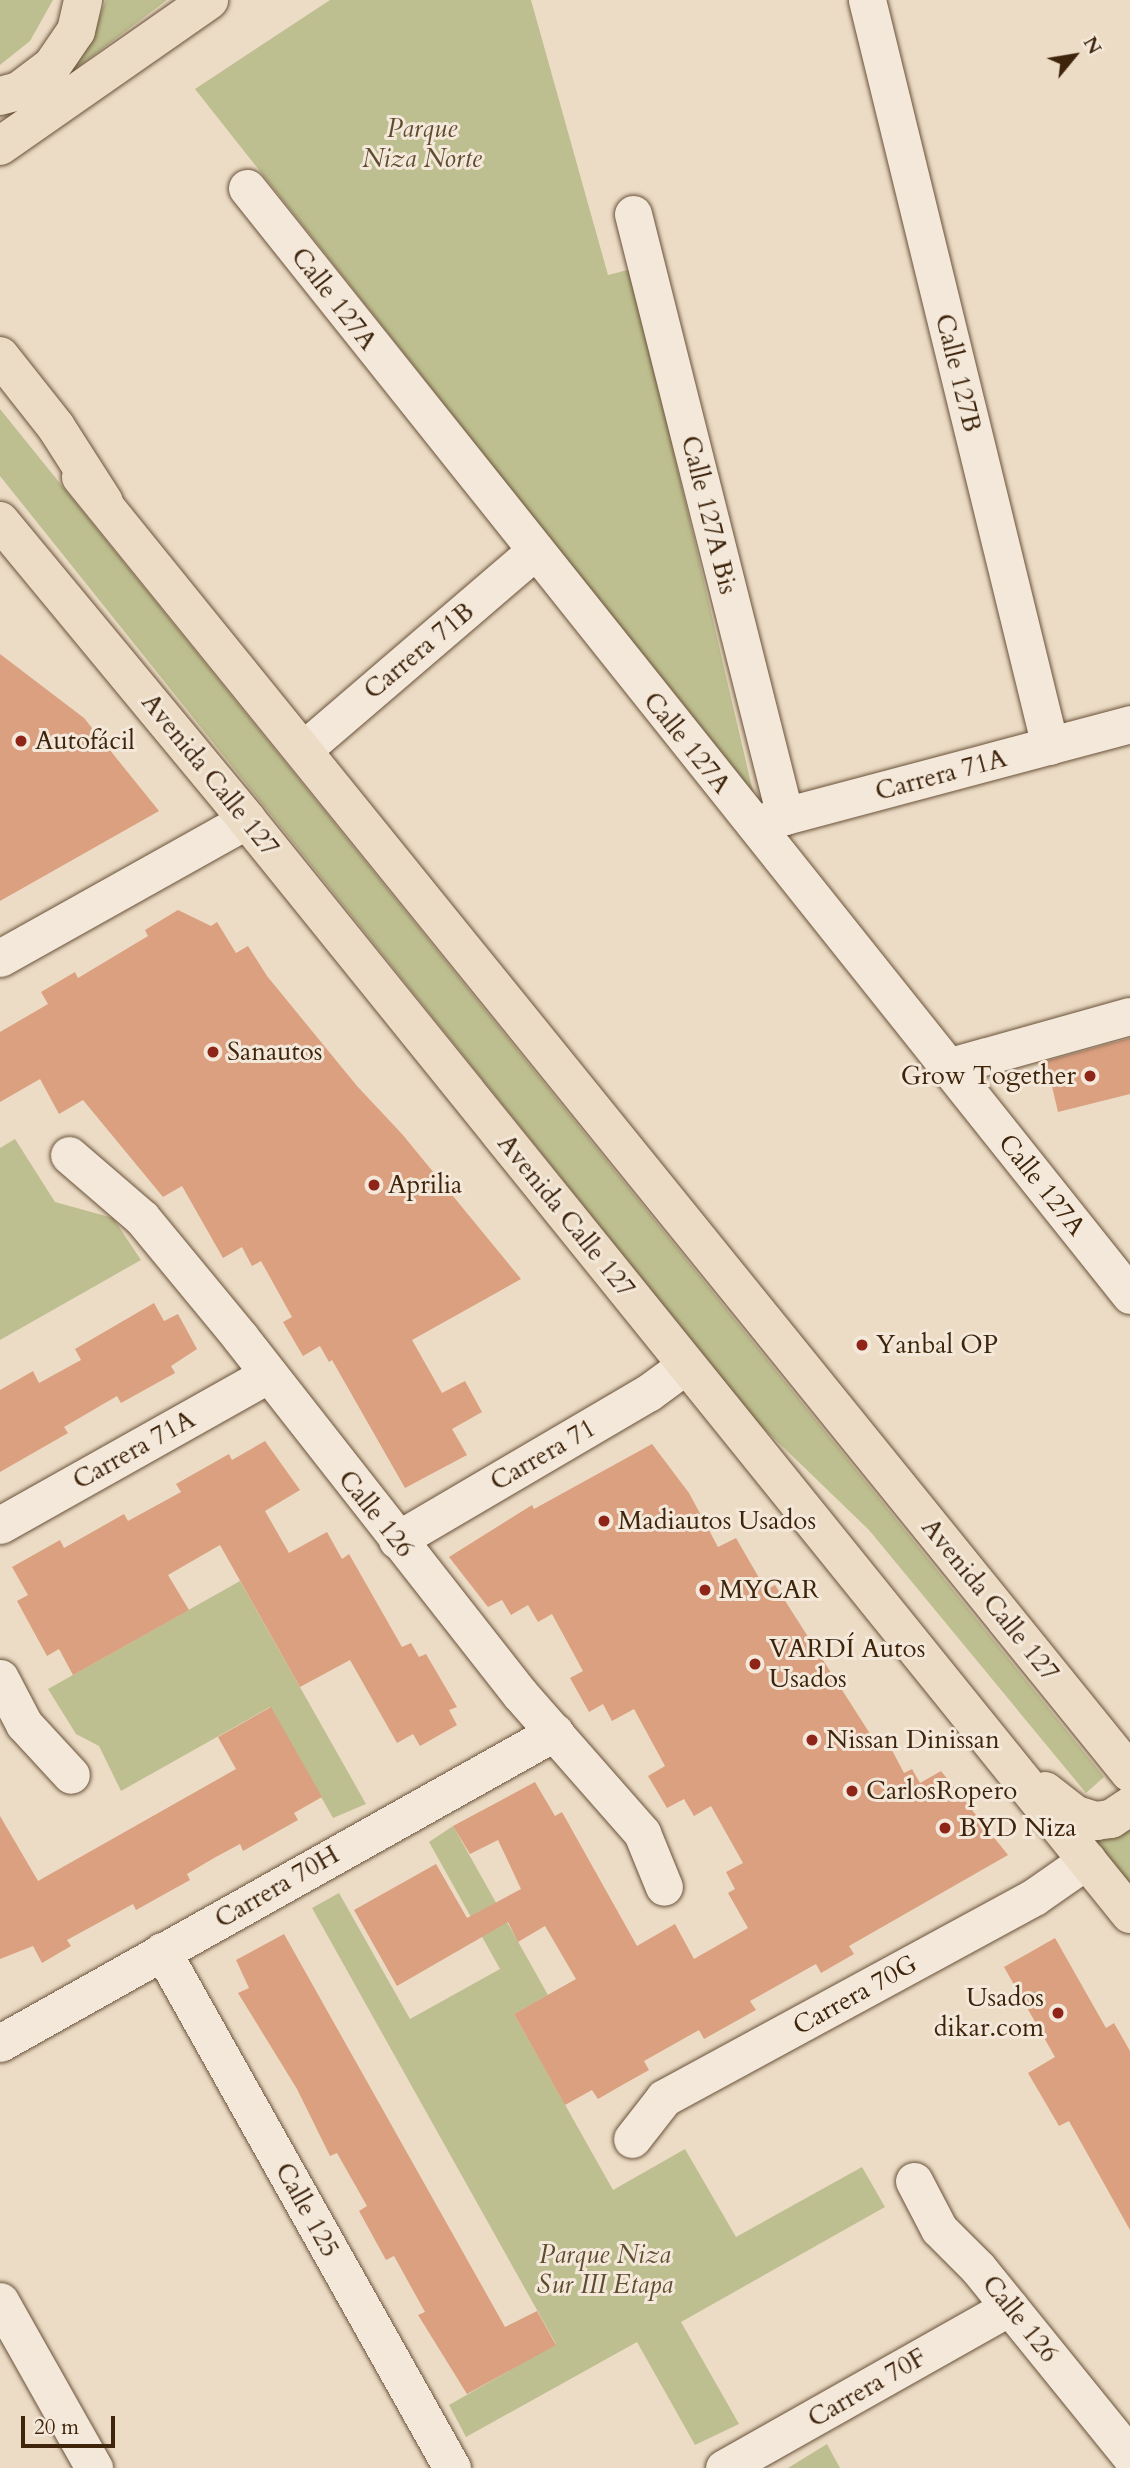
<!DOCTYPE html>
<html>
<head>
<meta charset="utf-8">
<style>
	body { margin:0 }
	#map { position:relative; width:1130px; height:2468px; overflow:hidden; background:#ecdcc5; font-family:Cardo,serif }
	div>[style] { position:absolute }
	.green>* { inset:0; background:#bebf90 }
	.building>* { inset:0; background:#daa080 }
	.roads { filter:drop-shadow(0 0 2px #6a523a) drop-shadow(0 0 2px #6a523a) }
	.minor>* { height:37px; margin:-18.5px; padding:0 18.5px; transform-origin:18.5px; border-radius:18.5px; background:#f3e8d9 }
	.primary>* { height:38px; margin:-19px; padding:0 19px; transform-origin:19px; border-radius:19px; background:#ecdcc5 }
	.trunk>* { height:38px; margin:-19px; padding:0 19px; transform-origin:19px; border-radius:19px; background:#ecdcc5 }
	.dots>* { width:19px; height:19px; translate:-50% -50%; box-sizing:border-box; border:4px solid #f3e8d9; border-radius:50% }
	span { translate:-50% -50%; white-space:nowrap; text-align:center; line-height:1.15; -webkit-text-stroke:6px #f3e8d9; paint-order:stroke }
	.park-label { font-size:26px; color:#5f4b2d; font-style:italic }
	.street-label { font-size:26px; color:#3f240c }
	.poi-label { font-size:26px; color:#3f240c }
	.left { translate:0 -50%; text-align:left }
	.right { translate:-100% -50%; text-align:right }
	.north { position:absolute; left:1039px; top:21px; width:70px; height:70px; -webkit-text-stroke:5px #f3e8d9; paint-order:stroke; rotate:60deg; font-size:19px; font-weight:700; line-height:28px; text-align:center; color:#3f240c }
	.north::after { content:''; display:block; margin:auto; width:24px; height:32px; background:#3f240c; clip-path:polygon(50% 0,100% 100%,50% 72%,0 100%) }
	.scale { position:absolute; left:21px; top:2416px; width:94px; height:32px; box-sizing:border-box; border:4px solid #3f240c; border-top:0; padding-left:9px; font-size:21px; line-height:24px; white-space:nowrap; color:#3f240c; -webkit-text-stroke:5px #f3e8d9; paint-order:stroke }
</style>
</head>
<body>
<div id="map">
	<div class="green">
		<div style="clip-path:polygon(0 0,53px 0,30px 41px,0 65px)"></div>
		<div style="clip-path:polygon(106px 0,167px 0,67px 75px,91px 40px)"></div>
		<div style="clip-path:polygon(330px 0,531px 0,608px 275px,631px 269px,754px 796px,195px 89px)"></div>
		<div style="clip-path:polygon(0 409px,1104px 1777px,1086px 1793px,869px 1530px,755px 1420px,0 476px)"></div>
		<div style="clip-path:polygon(15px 1139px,55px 1202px,113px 1218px,141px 1260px,0 1340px,0 1148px)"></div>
		<div style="clip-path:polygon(240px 1581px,366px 1804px,333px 1818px,270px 1707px,121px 1791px,99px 1746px,76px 1734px,48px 1689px)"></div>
		<div style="clip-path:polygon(1130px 1825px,1130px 1889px,1083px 1827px)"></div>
		<div style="clip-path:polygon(453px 1826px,548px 1995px,514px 2014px,613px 2190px,685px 2149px,736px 2237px,862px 2167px,885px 2207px,681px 2322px,739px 2424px,695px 2445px,637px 2342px,466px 2437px,449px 2405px,556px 2344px,312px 1908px,339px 1893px,410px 2019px,500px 1969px,429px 1842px)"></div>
		<div style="clip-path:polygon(827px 2444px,840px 2468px,788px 2468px)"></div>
	</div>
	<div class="building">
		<div style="clip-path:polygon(0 654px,84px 718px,159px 811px,0 901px)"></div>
		<div style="clip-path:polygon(178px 910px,211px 926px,217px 922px,236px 953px,248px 946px,267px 976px,357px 1086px,402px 1134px,521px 1279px,412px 1340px,442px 1393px,465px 1381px,482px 1412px,452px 1429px,467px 1455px,405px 1488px,332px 1360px,329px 1362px,320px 1346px,303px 1356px,283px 1322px,292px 1317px,261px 1261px,252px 1266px,242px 1247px,223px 1258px,182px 1186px,163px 1197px,83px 1100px,59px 1114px,40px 1079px,0 1102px,0 1032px,48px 1004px,41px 992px,75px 972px,78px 978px,148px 936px,145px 930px)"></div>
		<div style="clip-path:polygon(1130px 1038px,1130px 1094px,1058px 1112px,1046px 1061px)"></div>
		<div style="clip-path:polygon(154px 1303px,164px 1321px,178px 1314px,197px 1349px,171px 1366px,175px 1373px,121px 1403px,117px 1396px,64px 1427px,68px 1433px,0 1472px,0 1390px,33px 1371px,39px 1383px,81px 1360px,75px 1349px)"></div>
		<div style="clip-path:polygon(265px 1441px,300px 1490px,265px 1511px,289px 1553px,327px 1532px,342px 1559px,349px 1554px,402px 1647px,411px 1643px,419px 1657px,426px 1654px,457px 1707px,449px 1710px,457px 1725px,420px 1746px,413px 1734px,397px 1743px,350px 1660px,300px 1687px,220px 1545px,168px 1575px,189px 1610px,73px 1675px,59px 1649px,47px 1656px,17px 1601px,28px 1595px,12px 1567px,60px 1540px,64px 1548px,124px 1514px,128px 1521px,181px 1492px,176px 1484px,229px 1454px,232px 1460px)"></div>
		<div style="clip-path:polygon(652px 1444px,689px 1493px,718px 1547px,736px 1538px,766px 1590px,775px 1585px,874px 1740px,884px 1735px,904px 1773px,912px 1769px,920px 1783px,941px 1771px,1008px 1855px,849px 1946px,854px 1954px,821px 1973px,816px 1964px,750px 2001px,756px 2010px,704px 2039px,699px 2030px,644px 2061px,649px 2070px,624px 2084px,598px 2099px,592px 2090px,565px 2105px,514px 2014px,576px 1979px,545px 1926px,518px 1942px,508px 1922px,397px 1986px,354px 1910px,436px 1864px,467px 1918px,521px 1889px,498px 1840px,470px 1854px,453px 1826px,535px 1782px,555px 1816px,562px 1812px,637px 1946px,675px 1924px,694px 1959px,748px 1928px,728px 1893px,735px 1889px,726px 1872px,743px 1863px,711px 1806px,694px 1816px,684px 1799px,667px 1808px,648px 1776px,665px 1766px,634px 1709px,612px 1721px,603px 1704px,589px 1712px,570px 1678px,583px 1671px,552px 1614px,538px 1622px,528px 1605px,511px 1615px,502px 1600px,488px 1607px,449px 1557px,532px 1505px,534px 1509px)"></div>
		<div style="clip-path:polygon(271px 1707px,322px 1797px,294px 1813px,298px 1820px,243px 1851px,240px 1844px,214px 1858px,187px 1874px,190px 1880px,136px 1910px,133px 1904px,67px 1940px,71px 1946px,42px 1963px,33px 1946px,0 1959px,0 1816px,38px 1881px,236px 1769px,218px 1737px)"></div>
		<div style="clip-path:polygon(284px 1934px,505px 2327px,537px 2311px,556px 2345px,467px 2394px,418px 2315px,425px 2312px,394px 2256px,386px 2260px,359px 2211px,367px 2206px,337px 2153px,330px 2156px,297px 2089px,238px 1993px,249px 1988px,236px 1960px)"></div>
		<div style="clip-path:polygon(1055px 1938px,1106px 2028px,1114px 2023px,1130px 2051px,1130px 2230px,1069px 2121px,1059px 2126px,1028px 2073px,1055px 2057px,1004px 1967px)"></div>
	</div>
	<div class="roads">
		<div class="minor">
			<div style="left:867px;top:0;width:768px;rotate:76.22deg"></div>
			<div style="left:247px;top:188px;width:1416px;rotate:51.42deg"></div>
			<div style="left:633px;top:214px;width:621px;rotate:75.83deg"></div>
			<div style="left:304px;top:749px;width:303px;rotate:-40.6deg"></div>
			<div style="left:762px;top:822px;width:381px;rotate:-14.9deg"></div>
			<div style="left:0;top:958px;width:283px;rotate:-29.2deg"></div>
			<div style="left:947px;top:1067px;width:190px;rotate:-15.6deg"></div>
			<div style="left:69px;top:1155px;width:96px;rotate:40.8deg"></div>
			<div style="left:142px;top:1218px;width:154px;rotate:50.5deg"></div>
			<div style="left:240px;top:1337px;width:454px;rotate:51.9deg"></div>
			<div style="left:520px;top:1694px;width:185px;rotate:48.7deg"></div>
			<div style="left:642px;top:1833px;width:58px;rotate:67.8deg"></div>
			<div style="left:0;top:1525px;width:306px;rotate:-29.3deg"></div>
			<div style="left:397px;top:1540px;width:291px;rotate:-30.4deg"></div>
			<div style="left:648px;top:1393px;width:47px;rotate:-36.4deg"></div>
			<div style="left:0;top:1678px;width:52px;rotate:62.4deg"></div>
			<div style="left:24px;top:1724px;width:69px;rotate:47.3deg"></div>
			<div style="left:162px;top:1951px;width:593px;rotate:60.71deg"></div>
			<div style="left:0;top:2043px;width:636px;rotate:-29.26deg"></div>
			<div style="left:632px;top:2139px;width:52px;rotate:-52deg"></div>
			<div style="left:664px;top:2098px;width:421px;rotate:-28.5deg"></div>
			<div style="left:1034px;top:1897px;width:65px;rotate:-34.9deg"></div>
			<div style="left:914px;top:2181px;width:54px;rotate:62.5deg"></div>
			<div style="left:939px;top:2229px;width:55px;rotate:45deg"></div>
			<div style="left:978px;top:2268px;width:242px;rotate:51deg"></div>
			<div style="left:0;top:2301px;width:192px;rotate:60.6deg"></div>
			<div style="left:724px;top:2468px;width:328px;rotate:-29.4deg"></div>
		</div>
		<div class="primary">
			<div style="left:81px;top:477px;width:1667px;rotate:51.01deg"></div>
			<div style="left:0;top:521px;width:388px;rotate:50.4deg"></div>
			<div style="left:247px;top:820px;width:1406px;rotate:51.09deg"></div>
			<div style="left:1045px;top:1791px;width:39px;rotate:38deg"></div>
			<div style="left:1076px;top:1815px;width:21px;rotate:17deg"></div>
			<div style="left:1096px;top:1821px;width:15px;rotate:-8deg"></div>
			<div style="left:1111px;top:1819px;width:23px;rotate:-34deg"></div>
		</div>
		<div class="trunk">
			<div style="left:0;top:96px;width:20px;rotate:-15deg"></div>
			<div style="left:19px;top:91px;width:41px;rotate:-37.1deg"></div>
			<div style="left:52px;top:66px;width:42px;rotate:-55.6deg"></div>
			<div style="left:76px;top:31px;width:32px;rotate:-77deg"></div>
			<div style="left:0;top:146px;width:255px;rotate:-34.9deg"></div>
			<div style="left:0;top:356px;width:90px;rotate:51.7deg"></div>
			<div style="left:56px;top:427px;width:89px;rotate:57.4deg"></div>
		</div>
	</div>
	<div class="dots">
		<div style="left:21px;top:741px;background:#8f2418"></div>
		<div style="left:213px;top:1052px;background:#8f2418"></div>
		<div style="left:1090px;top:1076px;background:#8f2418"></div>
		<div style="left:374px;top:1185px;background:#8f2418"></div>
		<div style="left:862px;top:1345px;background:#8f2418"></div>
		<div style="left:604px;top:1521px;background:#8f2418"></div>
		<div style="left:705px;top:1590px;background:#8f2418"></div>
		<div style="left:755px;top:1664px;background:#8f2418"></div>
		<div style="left:812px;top:1740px;background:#8f2418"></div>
		<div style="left:852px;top:1791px;background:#8f2418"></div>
		<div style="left:945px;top:1828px;background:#8f2418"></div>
		<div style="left:1058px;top:2013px;background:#8f2418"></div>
	</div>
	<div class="park-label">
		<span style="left:422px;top:144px">Parque<br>Niza Norte</span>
		<span style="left:605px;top:2270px">Parque Niza<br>Sur III Etapa</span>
	</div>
	<div class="street-label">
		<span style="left:334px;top:299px;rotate:52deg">Calle 127A</span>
		<span style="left:958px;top:373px;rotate:76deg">Calle 127B</span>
		<span style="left:709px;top:515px;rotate:76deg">Calle 127A Bis</span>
		<span style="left:419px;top:651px;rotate:-40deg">Carrera 71B</span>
		<span style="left:687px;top:743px;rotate:51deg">Calle 127A</span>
		<span style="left:210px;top:775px;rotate:51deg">Avenida Calle 127</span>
		<span style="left:941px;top:775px;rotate:-15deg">Carrera 71A</span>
		<span style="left:1042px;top:1185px;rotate:51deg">Calle 127A</span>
		<span style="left:566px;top:1216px;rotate:51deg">Avenida Calle 127</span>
		<span style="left:134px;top:1450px;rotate:-29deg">Carrera 71A</span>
		<span style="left:543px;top:1455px;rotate:-30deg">Carrera 71</span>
		<span style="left:376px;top:1514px;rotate:51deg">Calle 126</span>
		<span style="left:990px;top:1600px;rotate:51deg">Avenida Calle 127</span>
		<span style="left:277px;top:1887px;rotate:-30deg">Carrera 70H</span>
		<span style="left:855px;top:1995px;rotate:-29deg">Carrera 70G</span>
		<span style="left:307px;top:2210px;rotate:61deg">Calle 125</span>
		<span style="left:1020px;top:2319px;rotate:51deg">Calle 126</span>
		<span style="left:867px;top:2388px;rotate:-30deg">Carrera 70F</span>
	</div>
	<div class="poi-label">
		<span class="left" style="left:35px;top:741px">Autofácil</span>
		<span class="left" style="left:227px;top:1052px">Sanautos</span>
		<span class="right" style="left:1076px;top:1076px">Grow Together</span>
		<span class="left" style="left:388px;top:1185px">Aprilia</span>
		<span class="left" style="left:876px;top:1345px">Yanbal OP</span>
		<span class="left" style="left:618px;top:1521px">Madiautos Usados</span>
		<span class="left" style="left:719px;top:1590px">MYCAR</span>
		<span class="left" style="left:769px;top:1664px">VARDÍ Autos<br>Usados</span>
		<span class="left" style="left:826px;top:1740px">Nissan Dinissan</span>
		<span class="left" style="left:866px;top:1791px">CarlosRopero</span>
		<span class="left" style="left:959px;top:1828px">BYD Niza</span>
		<span class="right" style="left:1044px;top:2013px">Usados<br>dikar.com</span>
	</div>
	<div class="north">N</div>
	<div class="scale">20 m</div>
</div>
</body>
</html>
